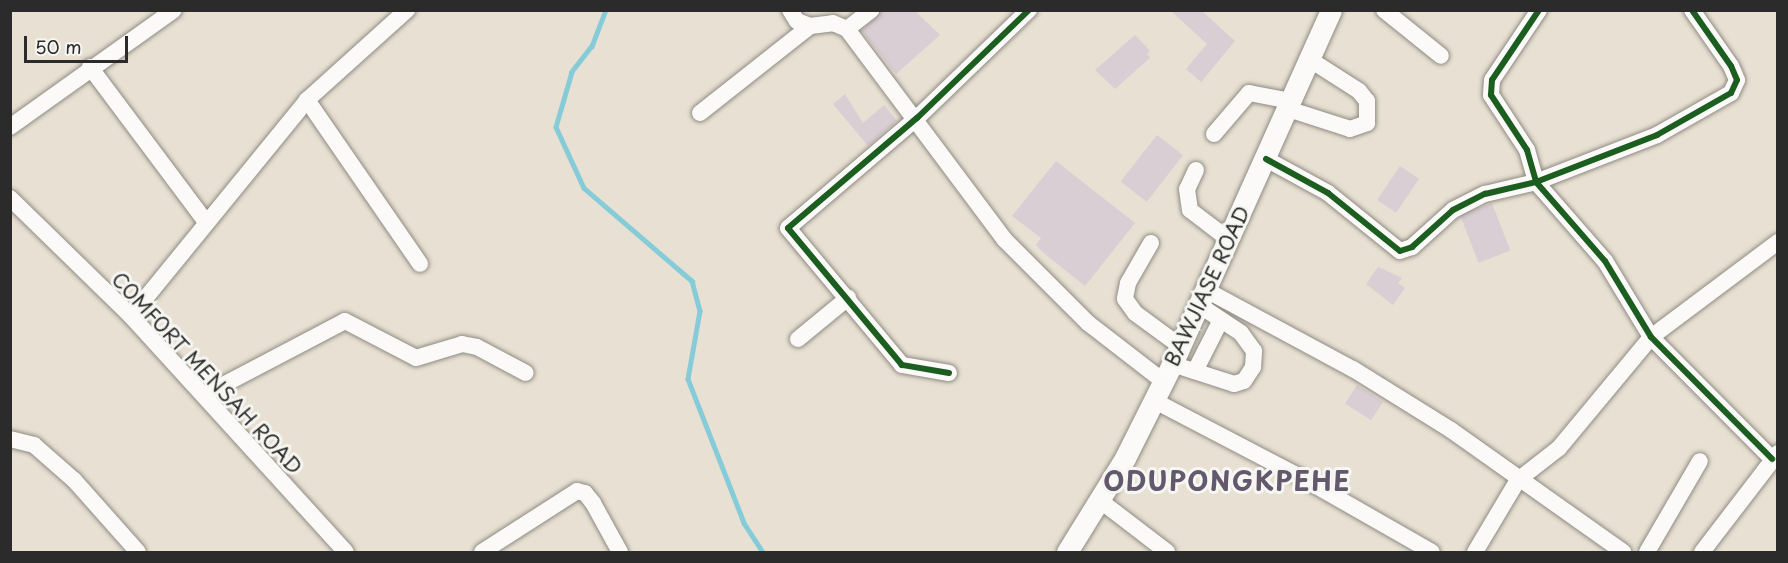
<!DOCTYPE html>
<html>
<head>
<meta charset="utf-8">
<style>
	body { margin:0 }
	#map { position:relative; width:1788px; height:563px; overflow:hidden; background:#e8e0d2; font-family:"Playpen Sans",sans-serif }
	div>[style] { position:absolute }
	.stream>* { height:4.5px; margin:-2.25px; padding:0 2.25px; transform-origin:2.25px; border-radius:2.25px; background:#86ccd8 }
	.building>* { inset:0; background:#d9ced3; transform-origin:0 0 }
	.roads { filter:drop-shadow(0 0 2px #8f8b84) drop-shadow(0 0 2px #8f8b84) }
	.minor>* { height:16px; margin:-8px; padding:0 8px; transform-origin:8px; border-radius:8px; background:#fcfaf8 }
	.major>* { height:21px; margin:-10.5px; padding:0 10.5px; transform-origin:10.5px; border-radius:10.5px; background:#fcfaf8 }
	.cycleway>* { height:6px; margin:-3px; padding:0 3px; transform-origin:3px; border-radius:3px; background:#1b5e20 }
	span { translate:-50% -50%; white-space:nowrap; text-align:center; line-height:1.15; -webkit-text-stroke:6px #f6f6f2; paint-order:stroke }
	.street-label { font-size:20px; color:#2b2b2b }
	.district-label { font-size:26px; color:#64586d; font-weight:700; letter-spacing:1.5px }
	.frame { position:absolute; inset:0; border:12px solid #2b2b2b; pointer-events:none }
	.scale { position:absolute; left:24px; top:36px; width:104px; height:27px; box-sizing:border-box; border:3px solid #2b2b2b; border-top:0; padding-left:8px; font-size:18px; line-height:21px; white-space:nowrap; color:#2b2b2b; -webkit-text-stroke:4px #f6f6f2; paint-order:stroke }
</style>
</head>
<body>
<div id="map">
	<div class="stream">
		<div style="left:606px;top:10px;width:39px;rotate:111deg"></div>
		<div style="left:592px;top:46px;width:33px;rotate:128deg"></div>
		<div style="left:572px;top:72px;width:57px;rotate:106.2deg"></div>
		<div style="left:556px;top:127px;width:67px;rotate:65.3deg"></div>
		<div style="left:584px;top:188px;width:143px;rotate:40.7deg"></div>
		<div style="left:692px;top:281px;width:31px;rotate:75deg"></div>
		<div style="left:700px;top:311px;width:69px;rotate:100deg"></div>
		<div style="left:688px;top:379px;width:155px;rotate:68.7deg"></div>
		<div style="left:744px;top:523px;width:35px;rotate:57deg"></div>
	</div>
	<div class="building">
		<div style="clip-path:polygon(914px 10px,940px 35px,896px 74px,862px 31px,881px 10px)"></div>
		<div style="clip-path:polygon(1170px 10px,1201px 10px,1235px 41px,1201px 82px,1186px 69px,1207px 44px)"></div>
		<div style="clip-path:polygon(1135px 35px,1150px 51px,1147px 54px,1150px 58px,1115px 89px,1095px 70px)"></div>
		<div style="clip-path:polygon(845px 94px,863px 123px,884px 105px,897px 121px,868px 146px,833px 104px)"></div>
		<div style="left:1157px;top:135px;width:33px;height:59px;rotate:38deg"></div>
		<div style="clip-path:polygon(1056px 161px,1135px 223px,1085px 286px,1045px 254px,1036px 245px,1041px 238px,1012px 216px)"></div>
		<div style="left:1400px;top:166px;width:23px;height:41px;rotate:34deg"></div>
		<div style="left:1492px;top:203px;width:51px;height:34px;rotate:69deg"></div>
		<div style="clip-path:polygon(1378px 267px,1402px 278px,1398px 283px,1405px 288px,1393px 305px,1366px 284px)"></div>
		<div style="left:1357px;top:385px;width:31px;height:22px;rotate:33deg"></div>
	</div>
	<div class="roads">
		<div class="minor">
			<div style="left:790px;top:10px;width:13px;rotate:58deg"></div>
			<div style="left:797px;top:21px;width:14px;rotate:21deg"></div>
			<div style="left:810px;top:26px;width:23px;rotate:-7deg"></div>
			<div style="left:833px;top:23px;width:15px;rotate:23deg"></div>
			<div style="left:847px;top:29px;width:264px;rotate:53.2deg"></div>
			<div style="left:1005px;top:240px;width:117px;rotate:45deg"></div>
			<div style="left:1088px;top:323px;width:95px;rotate:37.7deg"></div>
			<div style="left:1384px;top:10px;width:73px;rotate:38.9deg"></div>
			<div style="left:1539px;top:10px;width:84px;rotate:123.9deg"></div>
			<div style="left:1492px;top:80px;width:15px;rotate:94deg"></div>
			<div style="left:1491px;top:95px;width:66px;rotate:56.8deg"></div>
			<div style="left:1527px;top:150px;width:33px;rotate:74deg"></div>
			<div style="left:1536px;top:182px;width:105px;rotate:48.9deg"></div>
			<div style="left:1605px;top:261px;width:89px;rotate:58.8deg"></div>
			<div style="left:1651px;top:337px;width:172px;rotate:45.2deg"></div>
			<div style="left:847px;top:29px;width:31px;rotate:-38deg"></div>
			<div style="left:90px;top:67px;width:192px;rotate:53.2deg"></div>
			<div style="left:307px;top:100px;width:199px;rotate:55.4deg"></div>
			<div style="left:1288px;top:109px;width:65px;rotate:17.9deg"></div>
			<div style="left:1350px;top:129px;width:18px;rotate:-19deg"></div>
			<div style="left:1367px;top:123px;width:22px;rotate:-90deg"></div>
			<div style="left:1367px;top:101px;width:13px;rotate:-129deg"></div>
			<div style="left:1359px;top:91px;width:59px;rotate:-147.4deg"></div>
			<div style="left:700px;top:113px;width:140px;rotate:-38.3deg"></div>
			<div style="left:10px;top:127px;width:201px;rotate:-35.5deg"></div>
			<div style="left:1214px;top:134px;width:54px;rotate:-49.5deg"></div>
			<div style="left:1249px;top:93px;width:43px;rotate:10.8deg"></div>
			<div style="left:1266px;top:159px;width:71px;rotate:28.7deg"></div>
			<div style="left:1328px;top:193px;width:92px;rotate:38.9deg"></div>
			<div style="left:1400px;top:251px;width:13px;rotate:-18deg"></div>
			<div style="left:1412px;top:247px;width:55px;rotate:-42.1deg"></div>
			<div style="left:1453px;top:210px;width:36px;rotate:-27deg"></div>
			<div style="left:1485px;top:194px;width:52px;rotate:-13.2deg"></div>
			<div style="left:1536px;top:182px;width:130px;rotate:-21.2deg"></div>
			<div style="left:1657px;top:135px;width:85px;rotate:-29.6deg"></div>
			<div style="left:1731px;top:93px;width:14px;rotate:-65deg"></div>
			<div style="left:1737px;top:80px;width:15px;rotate:-113deg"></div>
			<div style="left:1731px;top:66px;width:68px;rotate:-124.9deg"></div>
			<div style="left:1196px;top:170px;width:21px;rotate:115deg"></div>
			<div style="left:1187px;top:189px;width:21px;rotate:82deg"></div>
			<div style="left:1190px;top:210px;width:48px;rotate:37.3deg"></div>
			<div style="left:10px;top:198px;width:169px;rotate:44.3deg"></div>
			<div style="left:131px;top:316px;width:319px;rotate:47.7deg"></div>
			<div style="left:1151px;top:243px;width:46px;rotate:119.9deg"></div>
			<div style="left:1128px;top:283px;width:16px;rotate:101deg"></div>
			<div style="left:1125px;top:299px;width:17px;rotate:54deg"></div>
			<div style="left:1135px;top:313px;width:56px;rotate:36.3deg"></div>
			<div style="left:1206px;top:290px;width:167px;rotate:28.3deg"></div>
			<div style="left:1353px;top:369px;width:115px;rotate:31.9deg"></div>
			<div style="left:1451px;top:430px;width:211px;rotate:35.3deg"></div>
			<div style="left:131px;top:316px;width:279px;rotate:-50.8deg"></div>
			<div style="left:307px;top:100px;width:135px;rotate:-42deg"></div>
			<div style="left:798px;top:339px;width:65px;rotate:-39.4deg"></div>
			<div style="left:1172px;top:364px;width:65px;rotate:17.9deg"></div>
			<div style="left:1234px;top:384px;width:10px;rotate:-17deg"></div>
			<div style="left:1244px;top:381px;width:17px;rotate:-57deg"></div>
			<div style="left:1253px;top:367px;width:16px;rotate:-86deg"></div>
			<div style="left:1254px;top:351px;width:22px;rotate:-126deg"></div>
			<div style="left:1241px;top:333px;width:50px;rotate:-146.3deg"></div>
			<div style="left:1195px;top:371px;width:57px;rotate:-63deg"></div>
			<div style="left:949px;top:373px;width:48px;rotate:-170.3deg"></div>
			<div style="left:902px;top:365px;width:178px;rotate:-129.8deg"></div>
			<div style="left:788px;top:228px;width:170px;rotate:-40.5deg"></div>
			<div style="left:917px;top:118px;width:156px;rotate:-44deg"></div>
			<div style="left:204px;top:395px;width:159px;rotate:-27.7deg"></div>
			<div style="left:345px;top:321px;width:80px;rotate:27.5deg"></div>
			<div style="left:416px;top:358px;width:48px;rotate:-16.9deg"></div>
			<div style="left:462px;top:344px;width:15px;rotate:11deg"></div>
			<div style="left:477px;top:347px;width:55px;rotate:28deg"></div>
			<div style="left:1153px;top:400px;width:170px;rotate:27.6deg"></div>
			<div style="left:1304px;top:479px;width:147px;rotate:29.7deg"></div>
			<div style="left:10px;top:439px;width:25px;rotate:14deg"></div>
			<div style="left:34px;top:445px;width:53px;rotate:41.2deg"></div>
			<div style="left:74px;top:480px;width:96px;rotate:48.4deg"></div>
			<div style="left:1098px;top:499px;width:87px;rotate:37.5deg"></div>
			<div style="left:482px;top:552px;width:113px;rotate:-32.7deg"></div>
			<div style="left:577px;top:491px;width:8px;rotate:14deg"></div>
			<div style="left:585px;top:493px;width:13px;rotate:51deg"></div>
			<div style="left:593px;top:503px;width:56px;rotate:61.1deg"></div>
			<div style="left:1475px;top:552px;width:84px;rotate:-59.2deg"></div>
			<div style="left:1518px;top:480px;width:52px;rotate:-38deg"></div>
			<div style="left:1559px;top:448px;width:144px;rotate:-50.3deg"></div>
			<div style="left:1651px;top:337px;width:159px;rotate:-36.8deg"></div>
			<div style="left:1647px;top:552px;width:105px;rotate:-59.8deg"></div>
			<div style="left:1702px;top:552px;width:125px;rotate:-52.5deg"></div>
		</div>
		<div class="major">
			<div style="left:1067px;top:552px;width:110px;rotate:-58.3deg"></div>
			<div style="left:1125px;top:458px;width:105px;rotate:-63.4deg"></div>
			<div style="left:1172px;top:364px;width:388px;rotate:-65.8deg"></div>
		</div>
	</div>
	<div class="cycleway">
		<div style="left:1539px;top:10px;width:84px;rotate:123.9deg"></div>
		<div style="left:1492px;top:80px;width:15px;rotate:94deg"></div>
		<div style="left:1491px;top:95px;width:66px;rotate:56.8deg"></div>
		<div style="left:1527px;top:150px;width:33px;rotate:74deg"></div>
		<div style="left:1536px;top:182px;width:105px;rotate:48.9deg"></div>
		<div style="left:1605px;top:261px;width:89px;rotate:58.8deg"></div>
		<div style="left:1651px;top:337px;width:172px;rotate:45.2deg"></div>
		<div style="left:1266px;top:159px;width:71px;rotate:28.7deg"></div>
		<div style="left:1328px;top:193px;width:92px;rotate:38.9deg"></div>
		<div style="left:1400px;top:251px;width:13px;rotate:-18deg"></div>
		<div style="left:1412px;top:247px;width:55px;rotate:-42.1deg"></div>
		<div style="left:1453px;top:210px;width:36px;rotate:-27deg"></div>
		<div style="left:1485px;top:194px;width:52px;rotate:-13.2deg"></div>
		<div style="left:1536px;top:182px;width:130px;rotate:-21.2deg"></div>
		<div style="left:1657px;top:135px;width:85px;rotate:-29.6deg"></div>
		<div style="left:1731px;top:93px;width:14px;rotate:-65deg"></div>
		<div style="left:1737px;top:80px;width:15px;rotate:-113deg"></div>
		<div style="left:1731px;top:66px;width:68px;rotate:-124.9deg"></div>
		<div style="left:949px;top:373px;width:48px;rotate:-170.3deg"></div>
		<div style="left:902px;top:365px;width:178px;rotate:-129.8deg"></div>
		<div style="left:788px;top:228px;width:170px;rotate:-40.5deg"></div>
		<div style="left:917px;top:118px;width:156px;rotate:-44deg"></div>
	</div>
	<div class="street-label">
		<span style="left:1207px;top:286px;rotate:-65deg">BAWJIASE ROAD</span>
		<span style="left:207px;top:373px;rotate:47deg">COMFORT MENSAH ROAD</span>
	</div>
	<div class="district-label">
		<span style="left:1227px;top:481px">ODUPONGKPEHE</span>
	</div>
	<div class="frame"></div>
	<div class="scale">50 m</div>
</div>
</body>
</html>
